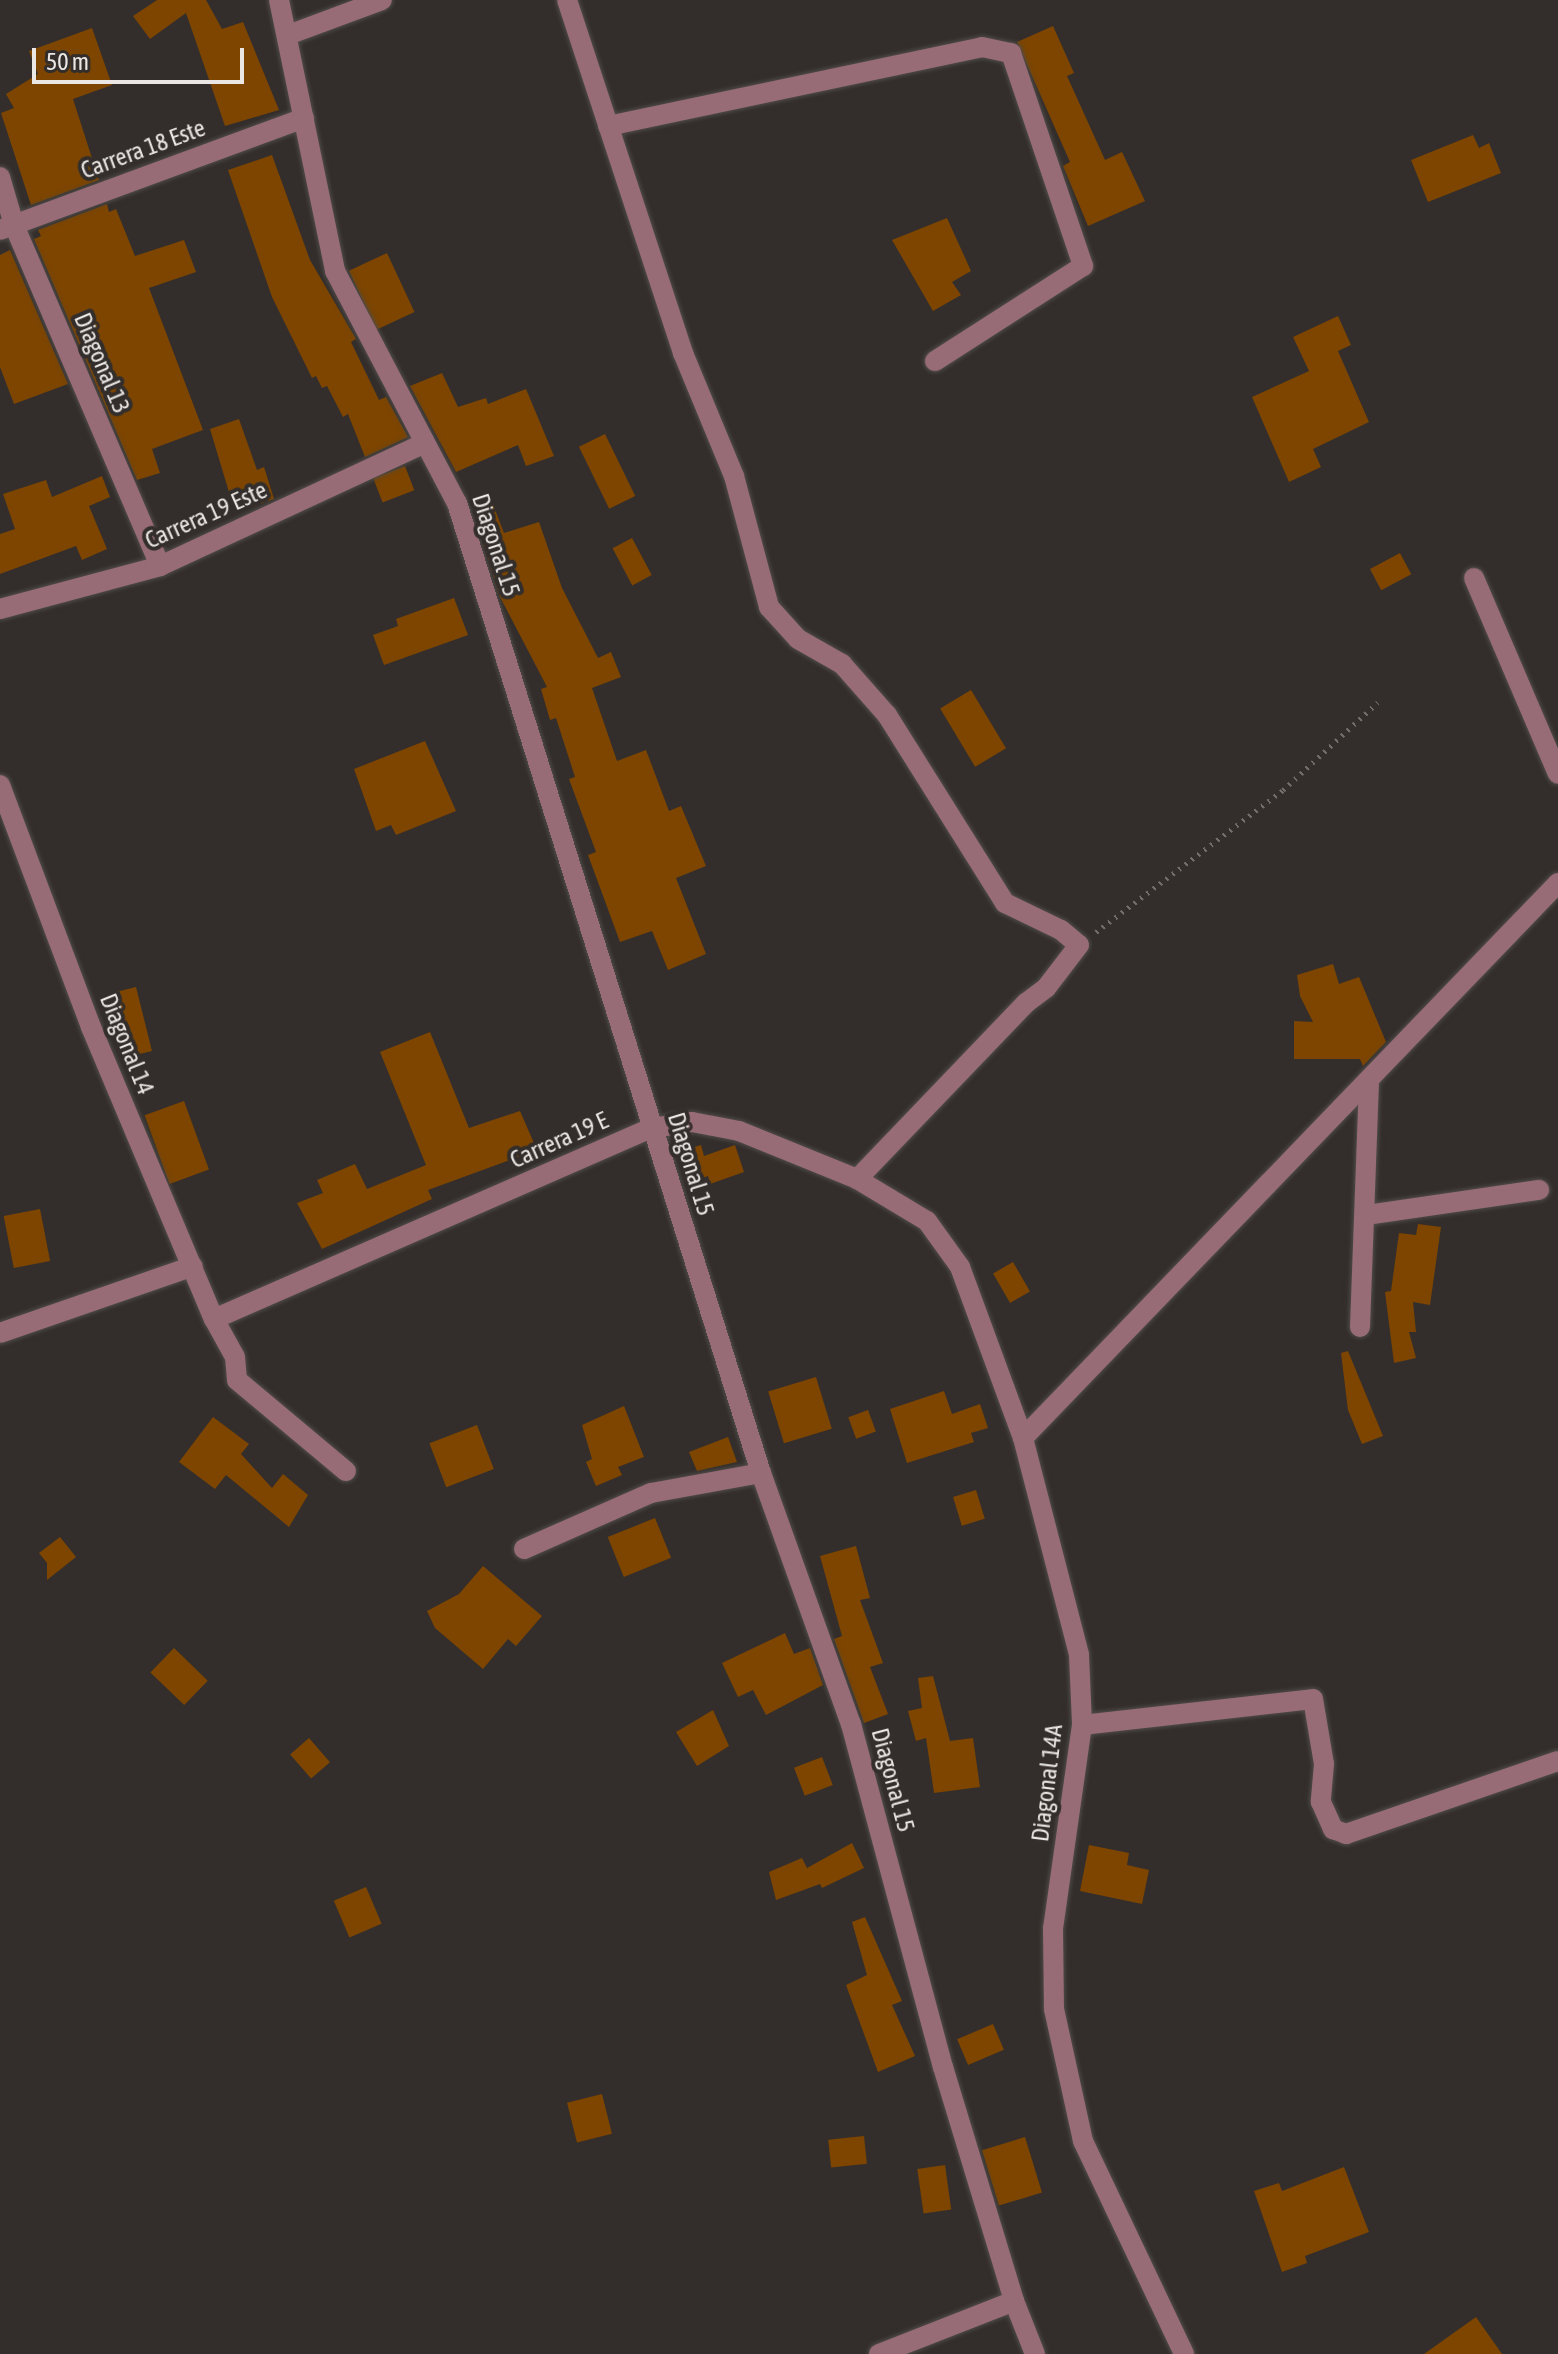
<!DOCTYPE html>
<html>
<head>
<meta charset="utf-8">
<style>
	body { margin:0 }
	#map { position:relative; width:1558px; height:2354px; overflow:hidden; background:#332e2b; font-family:"Asap Condensed",sans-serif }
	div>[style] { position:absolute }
	.building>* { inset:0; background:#7d4500; transform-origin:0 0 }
	.path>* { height:5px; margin-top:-2.5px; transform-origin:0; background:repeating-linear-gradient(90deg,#716d6a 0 2px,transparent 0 8px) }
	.roads { filter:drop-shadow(0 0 2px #504c49) drop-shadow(0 0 2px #504c49) }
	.minor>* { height:20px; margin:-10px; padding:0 10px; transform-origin:10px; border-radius:10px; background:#986c77 }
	span { translate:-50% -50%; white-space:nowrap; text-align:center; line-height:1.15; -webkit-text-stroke:8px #332e2b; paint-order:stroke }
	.street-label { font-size:24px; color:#eae7e5 }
	.scale { position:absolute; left:32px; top:48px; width:212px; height:36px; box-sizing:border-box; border:4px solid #eae7e5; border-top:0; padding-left:10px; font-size:24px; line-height:28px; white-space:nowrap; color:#eae7e5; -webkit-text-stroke:6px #332e2b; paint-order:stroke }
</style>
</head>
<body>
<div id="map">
	<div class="building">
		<div style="clip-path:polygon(157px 0,206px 0,222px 29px,243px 22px,279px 110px,225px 126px,186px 13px,150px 39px,133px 16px)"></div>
		<div style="clip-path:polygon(1053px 26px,1074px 73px,1067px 76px,1105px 160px,1122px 152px,1145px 201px,1088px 226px,1063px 166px,1070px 162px,1017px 42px)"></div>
		<div style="clip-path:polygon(92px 28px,112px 85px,73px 99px,99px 180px,31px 205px,1px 113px,14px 108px,6px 94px,38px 74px,29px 51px)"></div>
		<div style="clip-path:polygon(1473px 135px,1479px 148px,1489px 143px,1501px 173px,1428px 202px,1411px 160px)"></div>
		<div style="clip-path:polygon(272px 155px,310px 260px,356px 339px,351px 342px,379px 400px,386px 397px,408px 437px,365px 457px,348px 414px,343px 417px,327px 386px,322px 388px,316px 376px,312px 378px,272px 297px,228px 170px)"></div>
		<div style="clip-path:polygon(107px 204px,109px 212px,116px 209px,135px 256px,184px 240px,196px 272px,149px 288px,203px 430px,152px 449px,160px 473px,137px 480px,34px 239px,41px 236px,38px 230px)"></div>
		<div style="clip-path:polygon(947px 218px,971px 271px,952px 282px,961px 295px,933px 311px,892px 240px)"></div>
		<div style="clip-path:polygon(10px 250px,68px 384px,14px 404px,0 367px,0 255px)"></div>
		<div style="left:387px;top:253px;width:65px;height:42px;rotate:65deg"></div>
		<div style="clip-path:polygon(1338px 316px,1351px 345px,1338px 351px,1369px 422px,1313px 449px,1321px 467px,1289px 482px,1252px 397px,1309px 371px,1293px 337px)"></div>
		<div style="clip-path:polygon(442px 373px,458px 407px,486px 398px,488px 404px,526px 389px,554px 456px,526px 466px,518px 445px,456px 472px,410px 386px)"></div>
		<div style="clip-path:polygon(239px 419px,257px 470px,264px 467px,274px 499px,235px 512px,210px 429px)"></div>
		<div style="left:605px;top:434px;width:69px;height:29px;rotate:64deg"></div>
		<div style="left:405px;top:466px;width:26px;height:34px;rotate:69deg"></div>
		<div style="clip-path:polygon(102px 476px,110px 497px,89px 506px,107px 549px,82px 560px,76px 546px,0 574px,0 534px,15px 529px,3px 494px,46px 480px,52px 497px)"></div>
		<div style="clip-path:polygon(492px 502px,504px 533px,539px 522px,562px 588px,598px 658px,611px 652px,621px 677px,592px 688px,617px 761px,646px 750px,669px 811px,681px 806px,706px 866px,676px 878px,706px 954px,668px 970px,652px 931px,620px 942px,588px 855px,596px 852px,569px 779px,575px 777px,556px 718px,550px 720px,541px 689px,547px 687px,500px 597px,473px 510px)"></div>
		<div style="left:632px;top:538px;width:42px;height:22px;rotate:62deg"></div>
		<div style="left:1400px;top:553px;width:24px;height:34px;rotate:62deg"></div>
		<div style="clip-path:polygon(454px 598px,468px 635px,384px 665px,373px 635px,398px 626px,396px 619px)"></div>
		<div style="left:971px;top:690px;width:68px;height:36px;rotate:59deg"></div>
		<div style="clip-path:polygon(425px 741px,456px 811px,396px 835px,391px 825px,376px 831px,354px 769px)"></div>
		<div style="clip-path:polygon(1333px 964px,1339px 984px,1359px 977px,1386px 1042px,1363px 1066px,1360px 1059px,1294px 1059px,1294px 1021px,1313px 1022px,1300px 996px,1297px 975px)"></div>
		<div style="left:136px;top:987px;width:66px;height:28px;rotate:76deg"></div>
		<div style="clip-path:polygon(430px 1032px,469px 1128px,520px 1111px,537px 1150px,428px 1190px,432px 1199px,322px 1249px,297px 1203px,323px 1193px,317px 1180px,355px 1164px,367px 1189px,426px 1165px,380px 1052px)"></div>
		<div style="left:184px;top:1101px;width:73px;height:42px;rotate:70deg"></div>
		<div style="clip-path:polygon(701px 1145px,704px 1156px,735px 1145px,744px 1172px,710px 1184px,708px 1176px,690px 1182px,679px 1152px)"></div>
		<div style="left:40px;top:1209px;width:53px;height:37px;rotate:79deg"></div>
		<div style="clip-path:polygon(1418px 1224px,1441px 1227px,1430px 1305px,1413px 1302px,1416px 1332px,1409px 1332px,1416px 1358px,1394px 1363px,1385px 1292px,1391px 1291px,1399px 1233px,1416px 1235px)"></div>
		<div style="left:1013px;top:1262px;width:34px;height:23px;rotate:60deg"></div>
		<div style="clip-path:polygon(1348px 1351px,1383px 1436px,1362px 1444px,1348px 1410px,1341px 1353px)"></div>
		<div style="left:816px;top:1377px;width:54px;height:50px;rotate:73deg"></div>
		<div style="clip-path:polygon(944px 1391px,952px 1414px,980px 1404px,988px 1428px,971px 1433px,974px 1442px,907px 1463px,890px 1409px)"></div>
		<div style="clip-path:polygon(624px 1406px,644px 1457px,618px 1467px,622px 1475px,596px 1486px,586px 1462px,592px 1459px,582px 1425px)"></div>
		<div style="left:868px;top:1410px;width:23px;height:21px;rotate:70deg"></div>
		<div style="clip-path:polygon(213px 1417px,249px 1444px,241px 1454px,272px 1488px,283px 1474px,308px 1495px,289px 1527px,226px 1475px,215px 1489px,179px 1462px)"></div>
		<div style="left:477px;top:1425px;width:47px;height:51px;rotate:69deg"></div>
		<div style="clip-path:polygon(728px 1437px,737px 1462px,697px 1471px,689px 1452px)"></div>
		<div style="left:976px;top:1490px;width:30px;height:24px;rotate:73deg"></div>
		<div style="left:655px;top:1518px;width:43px;height:51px;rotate:68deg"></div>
		<div style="clip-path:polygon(60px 1537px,76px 1557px,47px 1580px,47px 1563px,39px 1553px)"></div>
		<div style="clip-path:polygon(856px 1546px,870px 1598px,860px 1600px,883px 1663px,870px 1667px,888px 1714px,864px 1723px,834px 1639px,842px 1636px,820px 1556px)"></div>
		<div style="clip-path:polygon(483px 1566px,542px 1616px,516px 1646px,508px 1639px,483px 1669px,435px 1628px,427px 1611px,459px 1594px)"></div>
		<div style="clip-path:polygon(785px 1633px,794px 1654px,810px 1648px,823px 1685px,766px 1715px,753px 1690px,738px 1697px,722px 1663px)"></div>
		<div style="left:174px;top:1648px;width:47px;height:34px;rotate:44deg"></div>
		<div style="clip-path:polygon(933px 1676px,950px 1741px,973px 1738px,980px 1787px,934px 1793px,926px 1738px,916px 1741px,908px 1711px,922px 1708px,918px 1678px)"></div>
		<div style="clip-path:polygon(713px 1710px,729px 1746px,697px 1766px,676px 1732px)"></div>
		<div style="left:309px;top:1738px;width:32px;height:25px;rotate:49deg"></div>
		<div style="left:822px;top:1757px;width:30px;height:30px;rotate:69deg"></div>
		<div style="clip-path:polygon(852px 1843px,864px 1868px,822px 1888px,820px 1884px,776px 1900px,769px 1872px,802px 1858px,807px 1868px)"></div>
		<div style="clip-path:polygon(1089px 1845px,1129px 1853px,1127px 1865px,1149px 1870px,1142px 1904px,1080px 1891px)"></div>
		<div style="left:366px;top:1887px;width:40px;height:35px;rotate:67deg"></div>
		<div style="clip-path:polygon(865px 1917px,902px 2001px,892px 2005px,915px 2056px,878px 2072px,846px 1985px,867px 1975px,852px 1922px)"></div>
		<div style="left:993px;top:2024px;width:28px;height:39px;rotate:67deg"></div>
		<div style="left:602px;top:2094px;width:41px;height:36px;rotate:76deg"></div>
		<div style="left:864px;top:2136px;width:28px;height:36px;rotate:84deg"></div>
		<div style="left:1025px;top:2137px;width:58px;height:45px;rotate:73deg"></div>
		<div style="left:945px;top:2165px;width:45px;height:28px;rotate:82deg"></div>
		<div style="clip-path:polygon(1344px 2167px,1369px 2232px,1305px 2256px,1307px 2263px,1282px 2272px,1254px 2191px,1279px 2183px,1282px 2191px)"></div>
		<div style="clip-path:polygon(1476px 2317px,1502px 2354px,1424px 2354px)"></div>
	</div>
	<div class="path">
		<div style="left:1096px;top:932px;width:235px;rotate:-37.2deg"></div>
		<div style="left:1283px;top:790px;width:129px;rotate:-42.8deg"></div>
	</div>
	<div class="roads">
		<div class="minor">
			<div style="left:279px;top:0;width:277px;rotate:78.3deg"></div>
			<div style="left:335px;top:271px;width:262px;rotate:62.3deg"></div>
			<div style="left:457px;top:503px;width:1017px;rotate:72.6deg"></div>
			<div style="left:761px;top:1473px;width:267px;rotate:70.3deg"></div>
			<div style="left:851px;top:1724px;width:355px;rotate:75deg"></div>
			<div style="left:943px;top:2067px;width:245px;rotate:73.1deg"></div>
			<div style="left:1014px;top:2301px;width:57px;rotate:68.4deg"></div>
			<div style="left:567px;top:0;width:372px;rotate:71.8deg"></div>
			<div style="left:683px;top:353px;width:133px;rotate:67.5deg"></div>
			<div style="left:734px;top:476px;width:136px;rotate:75deg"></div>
			<div style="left:769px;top:607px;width:43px;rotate:47.8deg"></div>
			<div style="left:798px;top:639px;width:51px;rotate:29.6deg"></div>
			<div style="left:842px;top:664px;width:68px;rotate:48.6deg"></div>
			<div style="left:887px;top:715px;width:222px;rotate:57.9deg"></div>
			<div style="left:1005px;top:903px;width:62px;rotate:25.7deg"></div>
			<div style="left:1061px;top:930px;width:23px;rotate:40deg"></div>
			<div style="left:1079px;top:945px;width:54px;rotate:127.5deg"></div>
			<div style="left:1046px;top:988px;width:25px;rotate:143deg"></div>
			<div style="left:1026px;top:1003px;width:244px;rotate:133.8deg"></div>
			<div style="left:288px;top:35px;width:100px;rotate:-20.4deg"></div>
			<div style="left:608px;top:126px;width:382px;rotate:-11.9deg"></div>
			<div style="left:982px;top:47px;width:30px;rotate:12deg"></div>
			<div style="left:1011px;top:53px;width:225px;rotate:71.3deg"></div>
			<div style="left:1083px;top:266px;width:176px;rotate:147.3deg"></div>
			<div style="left:0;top:177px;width:50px;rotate:73.7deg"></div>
			<div style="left:14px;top:225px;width:371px;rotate:66.8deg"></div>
			<div style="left:0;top:230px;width:324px;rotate:-20.2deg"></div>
			<div style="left:1474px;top:578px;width:213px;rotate:66.8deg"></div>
			<div style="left:0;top:609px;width:166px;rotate:-15deg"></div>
			<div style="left:160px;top:566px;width:292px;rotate:-24.9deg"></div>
			<div style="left:0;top:785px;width:259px;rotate:69.4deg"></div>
			<div style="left:91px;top:1027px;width:317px;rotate:67.2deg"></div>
			<div style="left:214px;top:1319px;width:43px;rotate:61.1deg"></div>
			<div style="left:235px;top:1357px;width:23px;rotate:85deg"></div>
			<div style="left:237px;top:1380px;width:142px;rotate:39.9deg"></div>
			<div style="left:1367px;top:1215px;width:174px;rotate:-8.3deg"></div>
			<div style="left:214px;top:1319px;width:478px;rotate:-23.6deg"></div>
			<div style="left:652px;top:1128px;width:40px;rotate:-8.5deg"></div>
			<div style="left:692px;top:1122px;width:48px;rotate:10.8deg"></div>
			<div style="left:739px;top:1131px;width:127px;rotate:22.1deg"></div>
			<div style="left:857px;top:1179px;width:82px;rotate:31deg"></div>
			<div style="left:927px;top:1221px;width:57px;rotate:54.3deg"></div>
			<div style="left:960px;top:1267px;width:182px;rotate:69.8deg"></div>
			<div style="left:1023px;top:1438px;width:224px;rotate:75.5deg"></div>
			<div style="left:1079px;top:1655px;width:70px;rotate:87.5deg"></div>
			<div style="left:1082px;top:1725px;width:205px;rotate:98.1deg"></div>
			<div style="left:1053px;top:1928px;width:81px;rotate:89.3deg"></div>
			<div style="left:1054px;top:2009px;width:135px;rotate:77.6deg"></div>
			<div style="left:1083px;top:2141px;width:236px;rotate:64.6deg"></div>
			<div style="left:1360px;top:1327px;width:247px;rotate:-87.9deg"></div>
			<div style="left:0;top:1333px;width:204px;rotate:-19.1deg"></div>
			<div style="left:1023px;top:1438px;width:771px;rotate:-46.05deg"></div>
			<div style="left:524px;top:1549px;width:139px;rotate:-23.8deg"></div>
			<div style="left:651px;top:1493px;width:112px;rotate:-10.3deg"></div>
			<div style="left:1082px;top:1725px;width:232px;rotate:-6.4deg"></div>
			<div style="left:1313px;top:1699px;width:66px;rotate:80.4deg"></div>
			<div style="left:1324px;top:1764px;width:38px;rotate:95deg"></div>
			<div style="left:1321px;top:1802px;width:30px;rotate:66deg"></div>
			<div style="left:1333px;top:1829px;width:14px;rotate:21deg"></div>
			<div style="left:1346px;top:1834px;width:224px;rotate:-19deg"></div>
			<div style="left:879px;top:2354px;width:145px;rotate:-21.4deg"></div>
		</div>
	</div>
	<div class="street-label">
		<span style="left:143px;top:149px;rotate:-20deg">Carrera 18 Este</span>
		<span style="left:102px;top:363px;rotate:67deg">Diagonal 13</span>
		<span style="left:206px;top:515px;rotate:-24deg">Carrera 19 Este</span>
		<span style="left:496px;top:545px;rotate:72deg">Diagonal 15</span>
		<span style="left:127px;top:1044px;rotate:68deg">Diagonal 14</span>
		<span style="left:559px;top:1140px;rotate:-24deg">Carrera 19 E</span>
		<span style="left:691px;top:1164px;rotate:73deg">Diagonal 15</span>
		<span style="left:893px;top:1780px;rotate:75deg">Diagonal 15</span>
		<span style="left:1047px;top:1783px;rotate:-83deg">Diagonal 14A</span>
	</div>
	<div class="scale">50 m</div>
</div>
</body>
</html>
